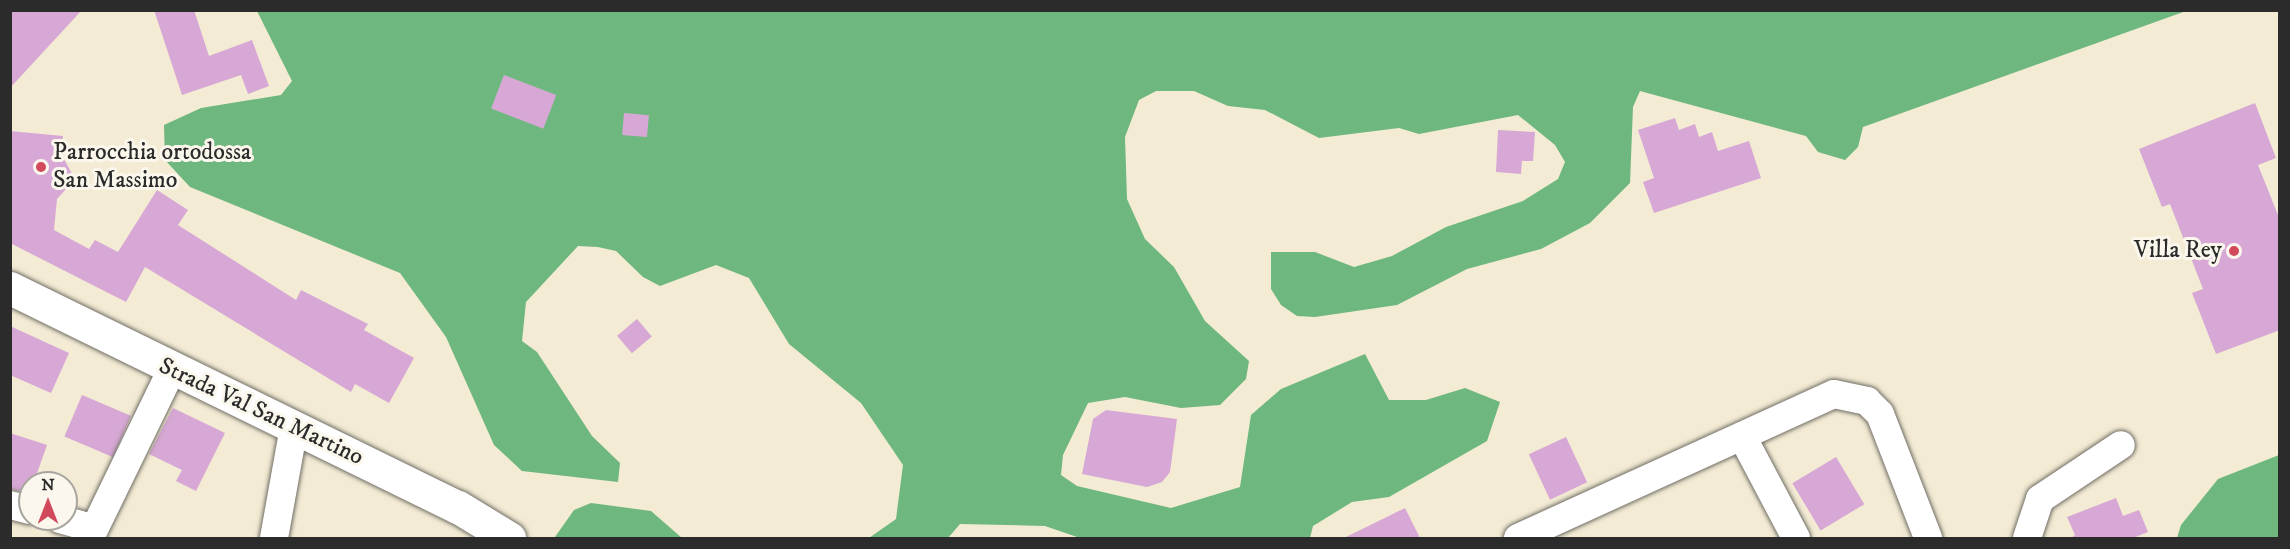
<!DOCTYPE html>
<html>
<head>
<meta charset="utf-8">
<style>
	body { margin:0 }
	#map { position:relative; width:2290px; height:549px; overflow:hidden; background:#f3ebd4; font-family:"IM FELL DW Pica",serif }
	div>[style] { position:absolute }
	.forest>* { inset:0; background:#6eb77e }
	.building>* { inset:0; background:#d7a8d5; transform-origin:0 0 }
	.roads { filter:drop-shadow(0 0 2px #716e66) drop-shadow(0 0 2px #716e66) }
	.minor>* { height:28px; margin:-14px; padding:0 14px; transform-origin:14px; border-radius:14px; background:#fff }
	.tertiary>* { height:33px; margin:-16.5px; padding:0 16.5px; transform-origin:16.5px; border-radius:16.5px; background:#fff }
	.dots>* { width:16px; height:16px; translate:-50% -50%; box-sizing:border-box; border:3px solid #fbf7ec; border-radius:50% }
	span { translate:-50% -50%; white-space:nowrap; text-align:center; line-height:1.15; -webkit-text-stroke:6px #fbf7ec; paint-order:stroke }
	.poi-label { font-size:24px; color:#2b2b2b }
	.left { translate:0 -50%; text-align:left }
	.right { translate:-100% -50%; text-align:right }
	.street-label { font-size:24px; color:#2b2b2b }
	.frame { position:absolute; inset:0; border:12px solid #2b2b2b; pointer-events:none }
	.north { position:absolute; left:18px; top:471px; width:60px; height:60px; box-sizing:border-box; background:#fbf7ec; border:2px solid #a8a59f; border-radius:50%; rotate:0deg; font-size:16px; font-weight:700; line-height:24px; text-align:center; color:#2b2b2b }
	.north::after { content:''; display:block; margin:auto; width:21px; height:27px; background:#d1495b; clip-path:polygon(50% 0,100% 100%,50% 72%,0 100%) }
</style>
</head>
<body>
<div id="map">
	<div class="forest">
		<div style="clip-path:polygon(257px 11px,2186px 11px,1863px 127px,1858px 147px,1845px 160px,1818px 152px,1806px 136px,1640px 91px,1633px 107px,1630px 183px,1590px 223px,1541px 249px,1467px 269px,1397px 305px,1315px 317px,1297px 316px,1281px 305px,1271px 289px,1271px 252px,1315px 252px,1354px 267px,1392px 256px,1446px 227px,1523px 201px,1558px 179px,1565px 162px,1555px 145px,1518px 115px,1419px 134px,1399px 128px,1319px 138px,1265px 110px,1228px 106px,1194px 91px,1156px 91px,1139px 100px,1125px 137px,1127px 199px,1145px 239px,1174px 267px,1205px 321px,1249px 361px,1246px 379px,1220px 405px,1181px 408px,1125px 397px,1088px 403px,1063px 455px,1061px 475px,1077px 486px,1171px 508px,1240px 487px,1251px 415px,1281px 389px,1365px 354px,1389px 400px,1426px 400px,1465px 388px,1500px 402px,1487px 441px,1389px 497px,1352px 502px,1313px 526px,1310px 538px,1080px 538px,1045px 526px,960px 524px,948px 538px,869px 538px,896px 519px,903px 465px,861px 403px,789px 344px,749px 278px,716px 265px,660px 286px,643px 277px,616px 251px,598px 247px,578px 246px,526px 302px,522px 341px,537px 352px,592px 436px,620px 463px,618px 482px,522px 471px,494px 445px,446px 337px,400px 273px,190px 187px,165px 160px,164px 125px,201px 108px,281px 95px,292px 81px)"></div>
		<div style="clip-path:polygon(2279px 455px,2279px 538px,2177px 538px,2181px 525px,2218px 479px)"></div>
		<div style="clip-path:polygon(591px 503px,651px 511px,682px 538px,555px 537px,574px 510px)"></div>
	</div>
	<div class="building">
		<div style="clip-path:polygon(10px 10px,82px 10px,10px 88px)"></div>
		<div style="clip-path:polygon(154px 10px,194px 10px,209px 56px,252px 40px,269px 86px,248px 94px,241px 75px,182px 95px)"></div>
		<div style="left:504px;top:75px;width:56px;height:36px;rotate:21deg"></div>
		<div style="clip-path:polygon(2255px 103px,2276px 158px,2258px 165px,2280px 220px,2280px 330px,2216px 354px,2192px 293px,2203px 289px,2170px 204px,2162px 207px,2139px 149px)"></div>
		<div style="left:624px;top:113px;width:25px;height:22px;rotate:5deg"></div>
		<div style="clip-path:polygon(1675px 118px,1679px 130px,1695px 124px,1699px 137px,1712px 132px,1718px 151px,1749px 141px,1761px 178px,1654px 213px,1643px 182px,1654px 178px,1638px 130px)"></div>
		<div style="clip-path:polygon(1498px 130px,1535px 132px,1533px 161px,1522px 161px,1521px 174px,1496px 172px)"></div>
		<div style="clip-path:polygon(10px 131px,63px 136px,61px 154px,75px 179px,57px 199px,54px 230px,89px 249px,95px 240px,118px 252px,157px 190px,188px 210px,178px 225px,296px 300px,301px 290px,368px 324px,364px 330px,414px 358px,389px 403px,355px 384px,351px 392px,145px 267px,126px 302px,10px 243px)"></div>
		<div style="left:637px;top:319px;width:23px;height:26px;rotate:50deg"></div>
		<div style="clip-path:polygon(10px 326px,69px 353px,51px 393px,10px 375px)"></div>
		<div style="left:82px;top:395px;width:53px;height:45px;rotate:23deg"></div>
		<div style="clip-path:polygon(173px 408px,225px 433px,196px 491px,176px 481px,182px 470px,149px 454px)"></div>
		<div style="clip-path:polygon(1106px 410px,1177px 419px,1170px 472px,1162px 482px,1147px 487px,1082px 474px,1093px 419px)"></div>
		<div style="clip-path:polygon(10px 433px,47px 445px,30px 493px,10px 489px)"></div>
		<div style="left:1566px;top:437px;width:50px;height:41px;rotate:65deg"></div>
		<div style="left:1836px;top:457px;width:55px;height:51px;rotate:59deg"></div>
		<div style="clip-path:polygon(2116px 498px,2123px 516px,2139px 510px,2148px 532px,2133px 538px,2071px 538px,2075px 535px,2067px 517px)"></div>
		<div style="clip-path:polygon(1405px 508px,1420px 538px,1344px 538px)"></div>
	</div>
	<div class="roads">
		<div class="minor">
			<div style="left:1742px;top:436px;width:115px;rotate:62.1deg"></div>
			<div style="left:10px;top:505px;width:21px;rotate:14deg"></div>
			<div style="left:60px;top:519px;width:35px;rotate:16deg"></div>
			<div style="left:90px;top:538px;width:188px;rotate:-64.1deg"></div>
			<div style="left:274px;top:538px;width:113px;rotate:-79.8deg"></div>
			<div style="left:1518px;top:538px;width:347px;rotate:-24.5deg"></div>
			<div style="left:1834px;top:394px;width:34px;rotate:12deg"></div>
			<div style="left:1867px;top:401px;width:18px;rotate:45deg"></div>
			<div style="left:1880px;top:414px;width:133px;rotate:68.8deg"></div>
			<div style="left:2027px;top:538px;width:41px;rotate:-71.6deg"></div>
			<div style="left:2040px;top:499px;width:97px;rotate:-33.7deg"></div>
		</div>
		<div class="tertiary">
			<div style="left:10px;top:288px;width:499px;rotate:26.1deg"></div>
			<div style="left:458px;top:507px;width:60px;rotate:31.3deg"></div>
		</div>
	</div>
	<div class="dots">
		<div style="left:41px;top:167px;background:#d1495b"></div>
		<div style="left:2234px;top:251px;background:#d1495b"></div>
	</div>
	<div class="poi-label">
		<span class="left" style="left:53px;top:167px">Parrocchia ortodossa<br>San Massimo</span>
		<span class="right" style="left:2222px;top:251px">Villa Rey</span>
	</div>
	<div class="street-label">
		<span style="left:261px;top:412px;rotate:25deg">Strada Val San Martino</span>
	</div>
	<div class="frame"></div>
	<div class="north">N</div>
</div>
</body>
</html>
